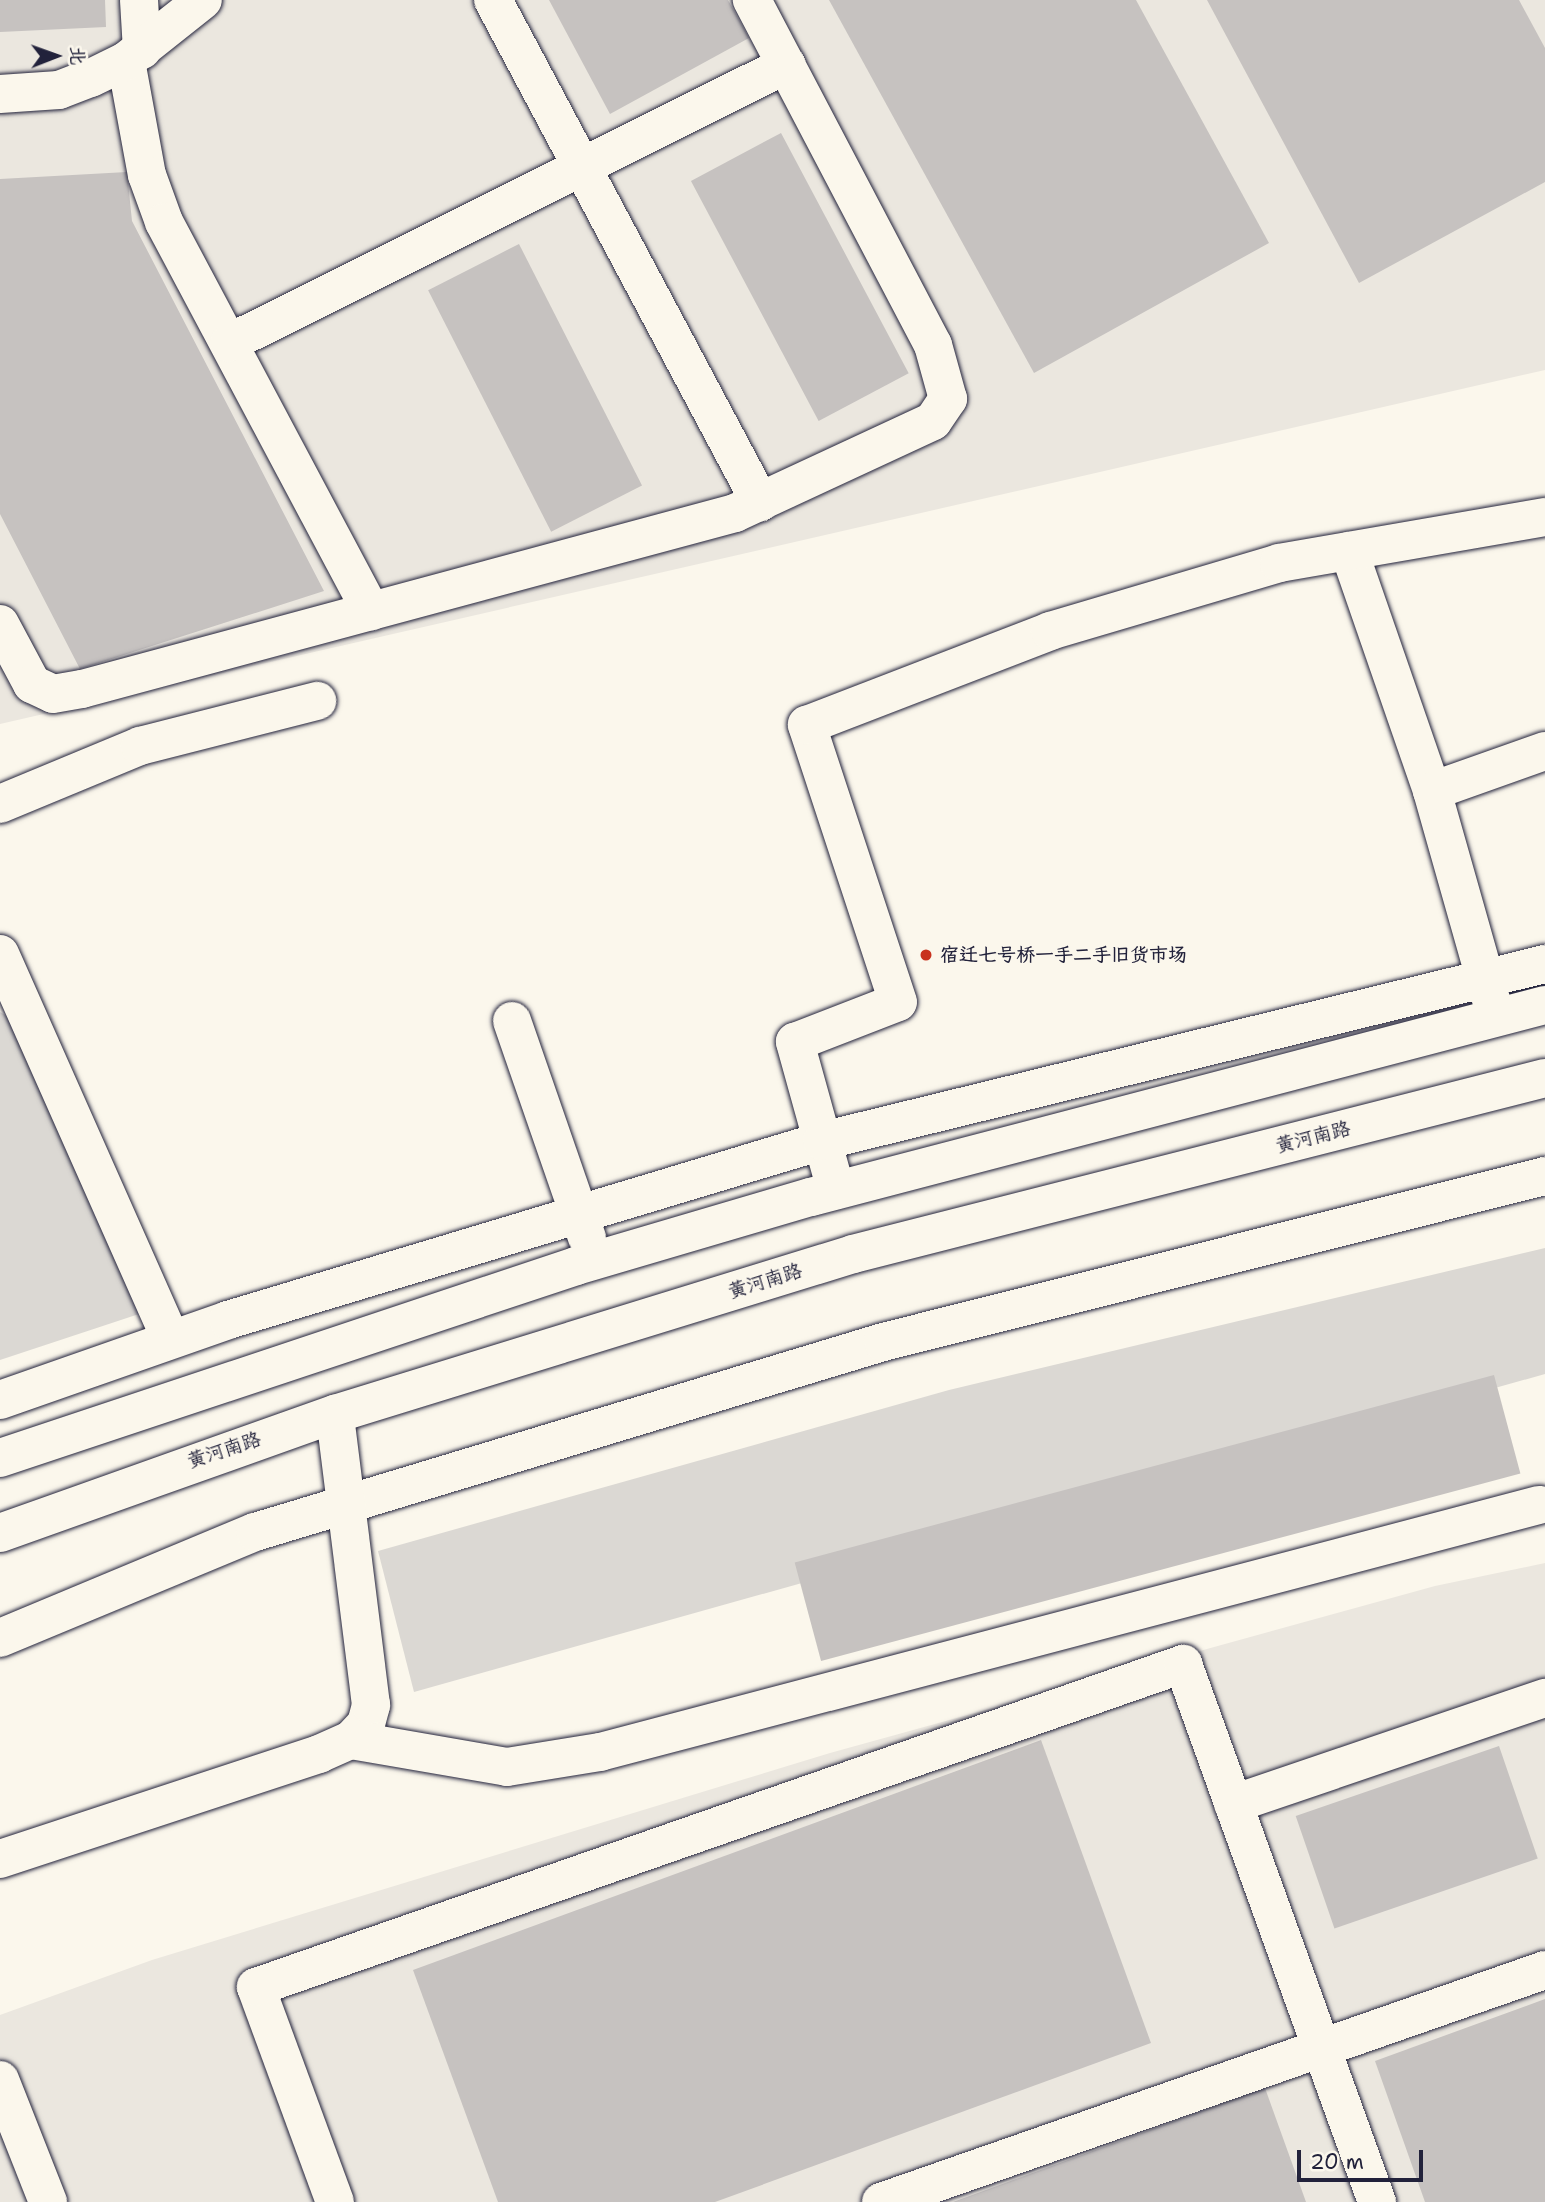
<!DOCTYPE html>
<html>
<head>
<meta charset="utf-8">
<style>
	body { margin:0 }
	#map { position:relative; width:1545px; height:2202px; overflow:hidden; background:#fbf7ec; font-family:"Shantell Sans","LXGW WenKai TC",sans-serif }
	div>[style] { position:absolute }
	.built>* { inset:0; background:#ebe7df }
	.green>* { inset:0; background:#dbd8d3 }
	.building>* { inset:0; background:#c6c2c0; transform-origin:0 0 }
	.roads { filter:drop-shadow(0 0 2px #22223b) drop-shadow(0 0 2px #22223b) }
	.minor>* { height:38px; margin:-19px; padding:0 19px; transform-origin:19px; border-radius:19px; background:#fbf7ec }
	.major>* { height:38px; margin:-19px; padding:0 19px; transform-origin:19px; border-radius:19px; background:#fbf7ec }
	.dots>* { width:19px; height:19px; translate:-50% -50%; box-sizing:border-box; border:4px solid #fbf7ec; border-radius:50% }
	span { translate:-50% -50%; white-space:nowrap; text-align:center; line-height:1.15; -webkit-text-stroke:5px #fbf7ec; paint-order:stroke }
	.poi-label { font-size:19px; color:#22223b; font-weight:700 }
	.left { translate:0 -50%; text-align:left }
	.street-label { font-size:19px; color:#22223b }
	.north { position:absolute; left:21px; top:21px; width:70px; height:70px; -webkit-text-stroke:5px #fbf7ec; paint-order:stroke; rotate:89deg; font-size:19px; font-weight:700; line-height:28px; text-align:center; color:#22223b }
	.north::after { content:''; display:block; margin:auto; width:24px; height:32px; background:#22223b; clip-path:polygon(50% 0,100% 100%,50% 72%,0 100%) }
	.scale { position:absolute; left:1297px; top:2150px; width:126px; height:32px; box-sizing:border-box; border:4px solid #22223b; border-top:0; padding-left:9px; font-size:21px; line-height:24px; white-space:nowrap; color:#22223b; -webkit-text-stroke:5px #fbf7ec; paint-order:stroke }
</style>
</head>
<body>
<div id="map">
	<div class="built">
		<div style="clip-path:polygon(0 0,1545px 0,1545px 370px,0 724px)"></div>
		<div style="clip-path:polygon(1545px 1563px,1545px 2202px,0 2202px,0 2015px,152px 1960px,830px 1753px,1435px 1586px)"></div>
	</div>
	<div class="green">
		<div style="clip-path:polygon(0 1012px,15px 1021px,139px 1314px,0 1360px)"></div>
		<div style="clip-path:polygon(1545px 1248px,1545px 1374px,414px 1692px,378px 1551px,949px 1390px)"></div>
	</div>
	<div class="building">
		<div style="clip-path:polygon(0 0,105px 0,106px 27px,0 32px)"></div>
		<div style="clip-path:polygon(549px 0,728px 0,749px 38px,610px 114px)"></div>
		<div style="clip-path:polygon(829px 0,1136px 0,1269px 243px,1034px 373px)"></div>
		<div style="clip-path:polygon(1207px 0,1519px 0,1545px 48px,1545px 182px,1359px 283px)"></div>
		<div style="left:781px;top:133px;width:272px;height:102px;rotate:62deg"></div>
		<div style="clip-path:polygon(127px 172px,132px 221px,324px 591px,80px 669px,0 514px,0 179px)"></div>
		<div style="left:519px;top:244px;width:271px;height:102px;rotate:63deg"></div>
		<div style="left:1494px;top:1375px;width:102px;height:724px;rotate:75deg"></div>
		<div style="clip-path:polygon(1041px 1740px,1151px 2043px,715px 2202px,498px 2202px,413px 1970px)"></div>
		<div style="left:1499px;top:1746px;width:119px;height:215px;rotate:71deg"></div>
		<div style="clip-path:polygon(1545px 1999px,1545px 2202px,1425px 2202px,1375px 2061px)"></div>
		<div style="clip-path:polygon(1265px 2088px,1306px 2202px,953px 2202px)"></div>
	</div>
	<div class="roads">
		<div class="minor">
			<div style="left:139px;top:0;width:50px;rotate:86.6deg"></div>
			<div style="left:493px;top:0;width:569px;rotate:61.99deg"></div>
			<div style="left:126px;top:61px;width:116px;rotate:79.6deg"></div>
			<div style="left:147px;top:175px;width:50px;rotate:70.1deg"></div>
			<div style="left:164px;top:222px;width:441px;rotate:62deg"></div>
			<div style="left:0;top:94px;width:59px;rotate:-3.9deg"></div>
			<div style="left:59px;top:90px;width:34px;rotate:-21deg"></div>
			<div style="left:91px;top:78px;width:39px;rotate:-26deg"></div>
			<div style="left:126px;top:61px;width:98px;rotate:-38.4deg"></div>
			<div style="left:229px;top:343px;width:623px;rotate:-26.52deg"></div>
			<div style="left:1349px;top:551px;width:254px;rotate:70.9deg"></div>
			<div style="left:1432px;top:791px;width:220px;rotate:74.2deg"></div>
			<div style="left:0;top:624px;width:68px;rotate:61.9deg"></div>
			<div style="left:32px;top:684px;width:23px;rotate:25deg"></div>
			<div style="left:53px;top:694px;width:29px;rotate:-10deg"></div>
			<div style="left:82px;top:689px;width:676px;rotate:-15.08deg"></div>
			<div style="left:735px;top:513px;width:218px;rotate:-24.9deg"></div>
			<div style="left:933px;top:421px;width:27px;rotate:-56deg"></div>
			<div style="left:948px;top:399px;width:56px;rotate:-105.5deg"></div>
			<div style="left:933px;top:345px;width:390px;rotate:-117.7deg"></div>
			<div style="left:1432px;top:791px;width:120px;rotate:-19.5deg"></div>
			<div style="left:0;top:804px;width:152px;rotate:-22.5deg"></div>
			<div style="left:140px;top:746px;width:183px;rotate:-14.3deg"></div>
			<div style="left:0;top:954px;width:421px;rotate:66.1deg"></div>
			<div style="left:512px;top:1021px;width:229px;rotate:70.9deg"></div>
			<div style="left:836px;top:1190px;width:154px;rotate:-105.5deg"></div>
			<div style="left:795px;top:1042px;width:110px;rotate:-21.2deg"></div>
			<div style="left:898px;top:1002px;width:292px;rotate:-108.2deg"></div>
			<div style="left:807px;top:725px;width:261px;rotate:-21.1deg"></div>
			<div style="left:1050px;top:631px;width:239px;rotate:-16.5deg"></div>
			<div style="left:1279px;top:563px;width:270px;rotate:-9.8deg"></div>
			<div style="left:0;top:1400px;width:242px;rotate:-19.3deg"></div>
			<div style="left:228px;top:1320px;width:620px;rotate:-16.77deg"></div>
			<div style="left:822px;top:1141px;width:744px;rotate:-13.76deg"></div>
			<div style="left:0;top:1638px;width:276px;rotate:-22.6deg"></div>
			<div style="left:255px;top:1532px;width:656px;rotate:-16.83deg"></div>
			<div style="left:883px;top:1342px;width:682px;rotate:-14.08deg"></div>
			<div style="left:351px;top:1740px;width:158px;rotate:9.8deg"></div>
			<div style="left:507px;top:1767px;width:94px;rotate:-9.2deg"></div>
			<div style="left:600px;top:1752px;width:971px;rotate:-14.74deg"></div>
			<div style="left:1233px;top:1804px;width:330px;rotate:-18.8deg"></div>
			<div style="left:0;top:1859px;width:336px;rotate:-18.2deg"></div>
			<div style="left:319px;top:1754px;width:35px;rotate:-24deg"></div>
			<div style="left:351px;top:1740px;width:22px;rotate:-47deg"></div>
			<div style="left:366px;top:1724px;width:20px;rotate:-75deg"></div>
			<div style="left:371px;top:1705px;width:293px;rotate:-97.1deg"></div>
			<div style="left:0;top:2080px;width:131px;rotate:68.5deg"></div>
			<div style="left:335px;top:2202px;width:229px;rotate:-110.2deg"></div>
			<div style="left:256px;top:1987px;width:982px;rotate:-19.21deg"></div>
			<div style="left:1183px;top:1664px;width:572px;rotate:70.17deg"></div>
			<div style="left:881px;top:2202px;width:703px;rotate:-19.26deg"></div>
		</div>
		<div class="major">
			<div style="left:0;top:1458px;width:607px;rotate:-18.43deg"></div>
			<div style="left:576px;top:1266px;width:245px;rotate:-16.4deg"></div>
			<div style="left:811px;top:1197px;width:759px;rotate:-14.66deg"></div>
			<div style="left:0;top:1533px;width:356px;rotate:-19.6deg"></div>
			<div style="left:335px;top:1414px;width:542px;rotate:-17.16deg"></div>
			<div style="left:853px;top:1254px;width:714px;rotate:-14.27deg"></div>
		</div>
	</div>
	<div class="dots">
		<div style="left:926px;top:955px;background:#c8321e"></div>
	</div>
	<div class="poi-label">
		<span class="left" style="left:940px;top:955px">宿迁七号桥一手二手旧货市场</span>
	</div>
	<div class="street-label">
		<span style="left:1313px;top:1137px;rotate:-14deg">黄河南路</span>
		<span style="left:765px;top:1281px;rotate:-17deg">黄河南路</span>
		<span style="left:224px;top:1450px;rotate:-18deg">黄河南路</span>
	</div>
	<div class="north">北</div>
	<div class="scale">20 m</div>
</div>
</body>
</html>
